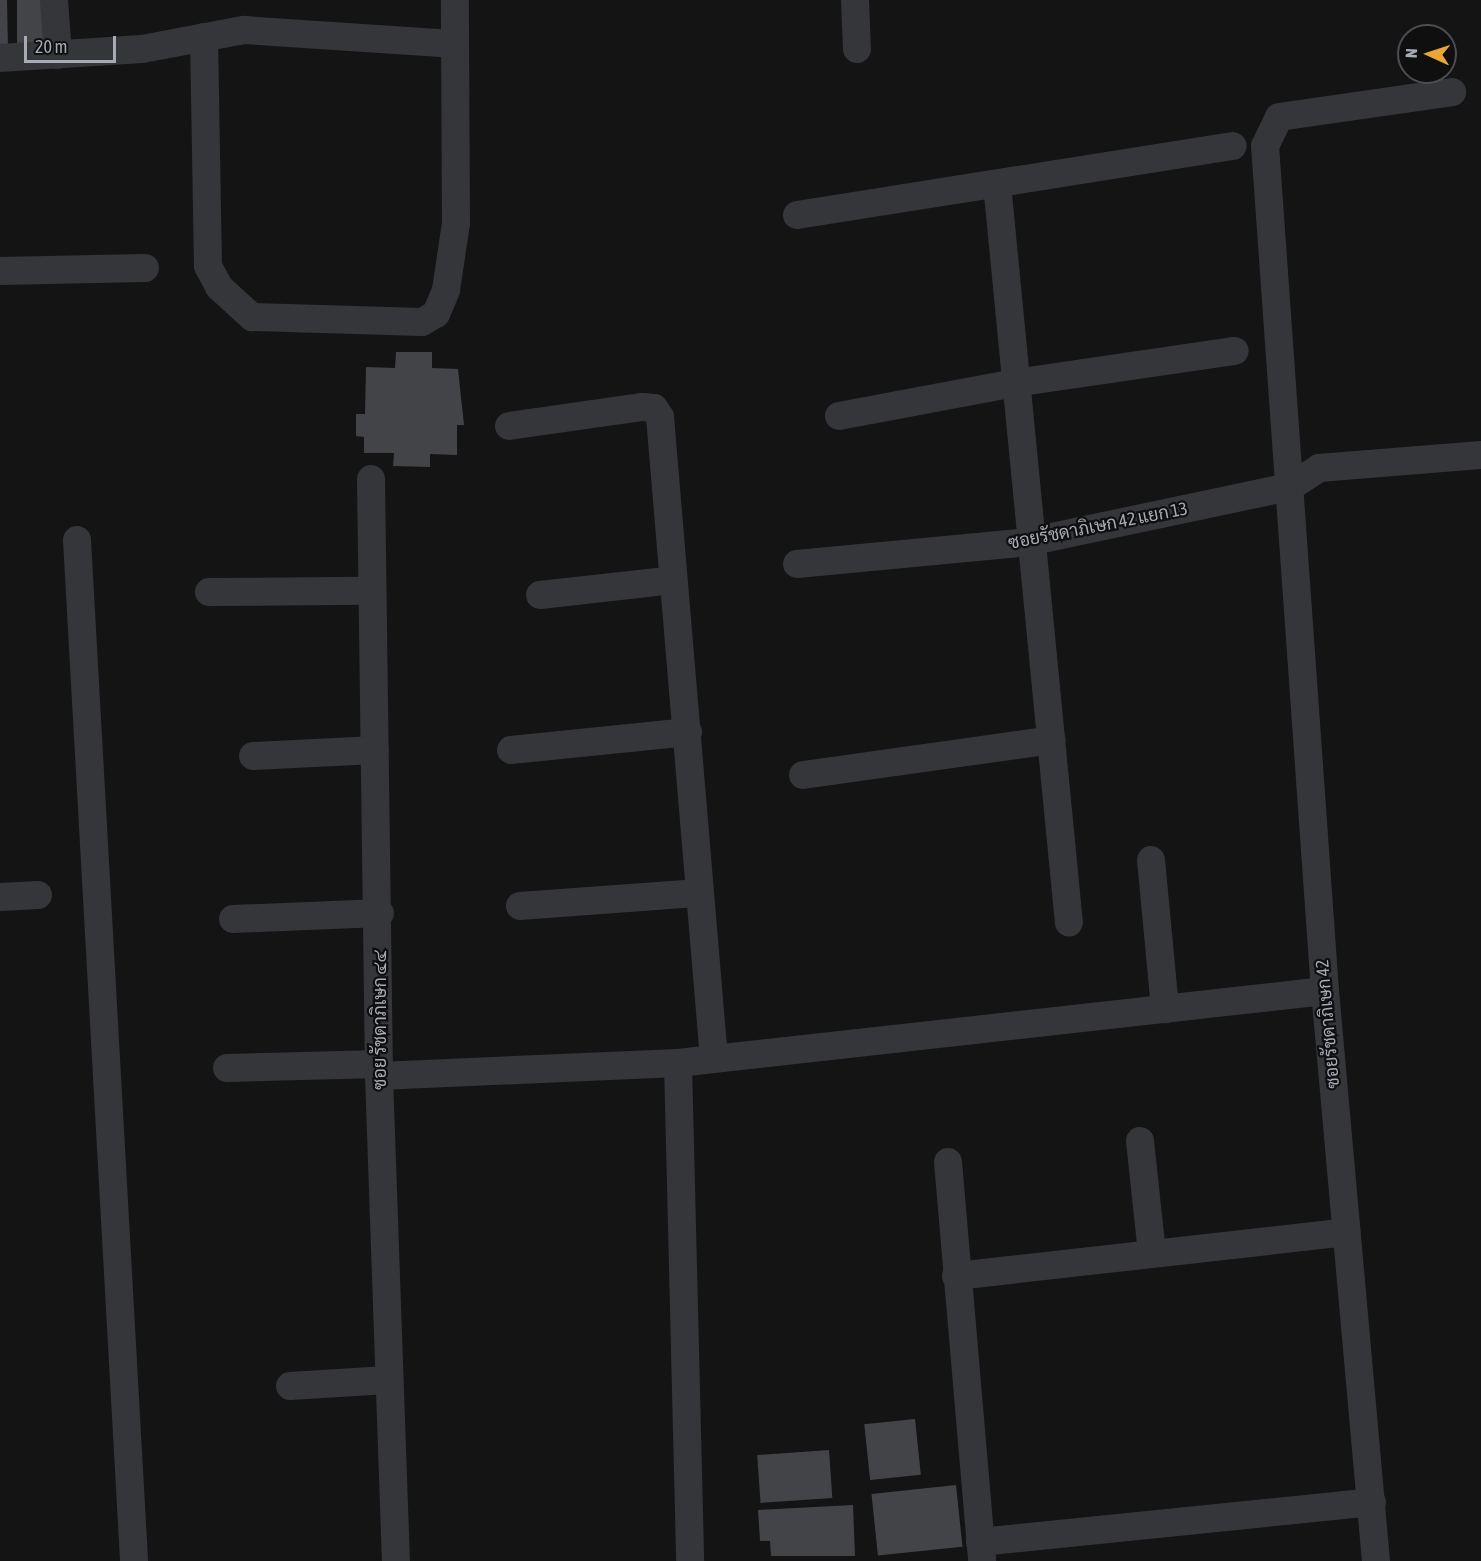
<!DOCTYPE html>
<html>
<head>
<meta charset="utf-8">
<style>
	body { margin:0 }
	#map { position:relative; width:1481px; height:1561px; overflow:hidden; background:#141415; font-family:"Asap Condensed",Sarabun,sans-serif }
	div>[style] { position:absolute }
	.building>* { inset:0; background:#434448; transform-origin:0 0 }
	.street>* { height:28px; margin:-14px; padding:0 14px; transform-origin:14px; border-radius:14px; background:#35363a }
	span { translate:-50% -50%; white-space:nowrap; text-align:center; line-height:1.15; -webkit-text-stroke:4.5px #0f0f10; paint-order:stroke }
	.street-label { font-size:18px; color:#a6abb5 }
	.north { position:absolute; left:1397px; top:24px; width:60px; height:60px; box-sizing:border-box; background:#0f0f10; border:2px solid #4b4d52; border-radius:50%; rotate:273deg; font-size:16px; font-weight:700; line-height:24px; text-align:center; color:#a6abb5 }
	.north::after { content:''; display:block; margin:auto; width:21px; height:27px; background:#eaa537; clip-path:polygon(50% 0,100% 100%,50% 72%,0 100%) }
	.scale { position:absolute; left:24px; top:36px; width:92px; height:27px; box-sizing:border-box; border:3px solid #a6abb5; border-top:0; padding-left:8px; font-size:18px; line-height:21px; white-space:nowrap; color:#a6abb5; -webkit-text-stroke:4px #0f0f10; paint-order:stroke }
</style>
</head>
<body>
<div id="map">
	<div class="building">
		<div style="clip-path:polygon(0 0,7px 0,8px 48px,0 49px)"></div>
		<div style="left:17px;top:0;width:35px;height:45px"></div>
		<div style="clip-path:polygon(396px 352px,432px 352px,432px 368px,458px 369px,464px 425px,457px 425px,457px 455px,430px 454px,430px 467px,393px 466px,394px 453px,364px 453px,364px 437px,356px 436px,356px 414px,365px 414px,366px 367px,395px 368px)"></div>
		<div style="left:915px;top:1419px;width:56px;height:51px;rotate:84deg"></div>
		<div style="left:829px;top:1450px;width:48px;height:72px;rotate:86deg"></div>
		<div style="left:956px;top:1485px;width:62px;height:85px;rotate:84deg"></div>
		<div style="clip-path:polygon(853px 1505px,855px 1556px,771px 1556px,770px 1541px,760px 1541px,758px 1510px)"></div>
	</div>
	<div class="street">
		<div style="left:54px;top:0;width:55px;rotate:85.8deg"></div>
		<div style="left:855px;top:0;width:49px;rotate:87.7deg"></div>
		<div style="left:204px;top:37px;width:229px;rotate:89deg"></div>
		<div style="left:208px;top:266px;width:24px;rotate:62deg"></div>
		<div style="left:219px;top:287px;width:45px;rotate:42.3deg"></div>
		<div style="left:252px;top:317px;width:170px;rotate:1.7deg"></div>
		<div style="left:422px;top:322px;width:16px;rotate:-30deg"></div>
		<div style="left:436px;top:314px;width:26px;rotate:-67deg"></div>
		<div style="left:446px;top:290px;width:68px;rotate:-81.5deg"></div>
		<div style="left:456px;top:223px;width:223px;rotate:-90.3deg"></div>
		<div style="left:0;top:58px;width:142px;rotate:-3.6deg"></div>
		<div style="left:142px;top:49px;width:104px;rotate:-10.6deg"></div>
		<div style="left:244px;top:30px;width:209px;rotate:3.8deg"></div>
		<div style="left:997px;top:184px;width:742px;rotate:84.44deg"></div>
		<div style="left:797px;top:215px;width:441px;rotate:-9deg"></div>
		<div style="left:0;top:271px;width:145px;rotate:-1.2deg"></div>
		<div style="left:839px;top:416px;width:179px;rotate:-10.6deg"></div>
		<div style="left:1015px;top:383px;width:222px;rotate:-8.3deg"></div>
		<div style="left:509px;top:426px;width:135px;rotate:-8.1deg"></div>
		<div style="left:643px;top:407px;width:11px;rotate:5deg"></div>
		<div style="left:654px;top:408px;width:11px;rotate:56deg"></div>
		<div style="left:660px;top:417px;width:644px;rotate:85.19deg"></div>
		<div style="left:371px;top:479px;width:597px;rotate:89.23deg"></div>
		<div style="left:379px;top:1076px;width:485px;rotate:88deg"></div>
		<div style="left:77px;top:540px;width:1023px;rotate:86.8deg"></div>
		<div style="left:797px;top:564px;width:232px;rotate:-5.4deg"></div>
		<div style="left:1028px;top:542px;width:268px;rotate:-11.9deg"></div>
		<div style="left:1290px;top:487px;width:35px;rotate:-33deg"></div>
		<div style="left:1319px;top:468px;width:163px;rotate:-4.6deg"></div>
		<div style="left:209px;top:592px;width:163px;rotate:-0.4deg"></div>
		<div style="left:540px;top:595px;width:134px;rotate:-6.4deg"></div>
		<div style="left:511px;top:750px;width:178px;rotate:-5.8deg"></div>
		<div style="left:253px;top:756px;width:122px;rotate:-2.8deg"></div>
		<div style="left:803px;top:775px;width:251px;rotate:-8deg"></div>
		<div style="left:1151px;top:860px;width:150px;rotate:84.6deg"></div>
		<div style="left:0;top:897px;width:38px;rotate:-3deg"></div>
		<div style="left:520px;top:906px;width:176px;rotate:-4.2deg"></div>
		<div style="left:233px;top:919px;width:147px;rotate:-2.3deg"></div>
		<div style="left:678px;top:1063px;width:498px;rotate:88.6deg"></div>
		<div style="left:227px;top:1068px;width:152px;rotate:-1.5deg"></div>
		<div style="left:379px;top:1076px;width:299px;rotate:-2.5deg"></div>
		<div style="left:678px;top:1063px;width:651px;rotate:-6.35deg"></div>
		<div style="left:1140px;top:1141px;width:113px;rotate:83.9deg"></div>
		<div style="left:948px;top:1162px;width:400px;rotate:85.1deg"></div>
		<div style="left:956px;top:1276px;width:393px;rotate:-6.4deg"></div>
		<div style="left:290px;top:1386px;width:97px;rotate:-3.5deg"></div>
		<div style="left:980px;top:1542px;width:394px;rotate:-5.8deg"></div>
		<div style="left:1376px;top:1561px;width:572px;rotate:-95.11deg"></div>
		<div style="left:1325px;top:991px;width:847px;rotate:-94.06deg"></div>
		<div style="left:1265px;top:146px;width:32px;rotate:-64deg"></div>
		<div style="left:1279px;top:117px;width:175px;rotate:-8.2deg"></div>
	</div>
	<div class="street-label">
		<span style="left:1098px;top:526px;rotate:-11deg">ซอยรัชดาภิเษก 42 แยก 13</span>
		<span style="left:380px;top:1020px;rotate:-90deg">ซอย รัชดาภิเษก ๔๔</span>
		<span style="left:1328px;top:1024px;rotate:-95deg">ซอยรัชดาภิเษก 42</span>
	</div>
	<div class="north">N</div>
	<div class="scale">20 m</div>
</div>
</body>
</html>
